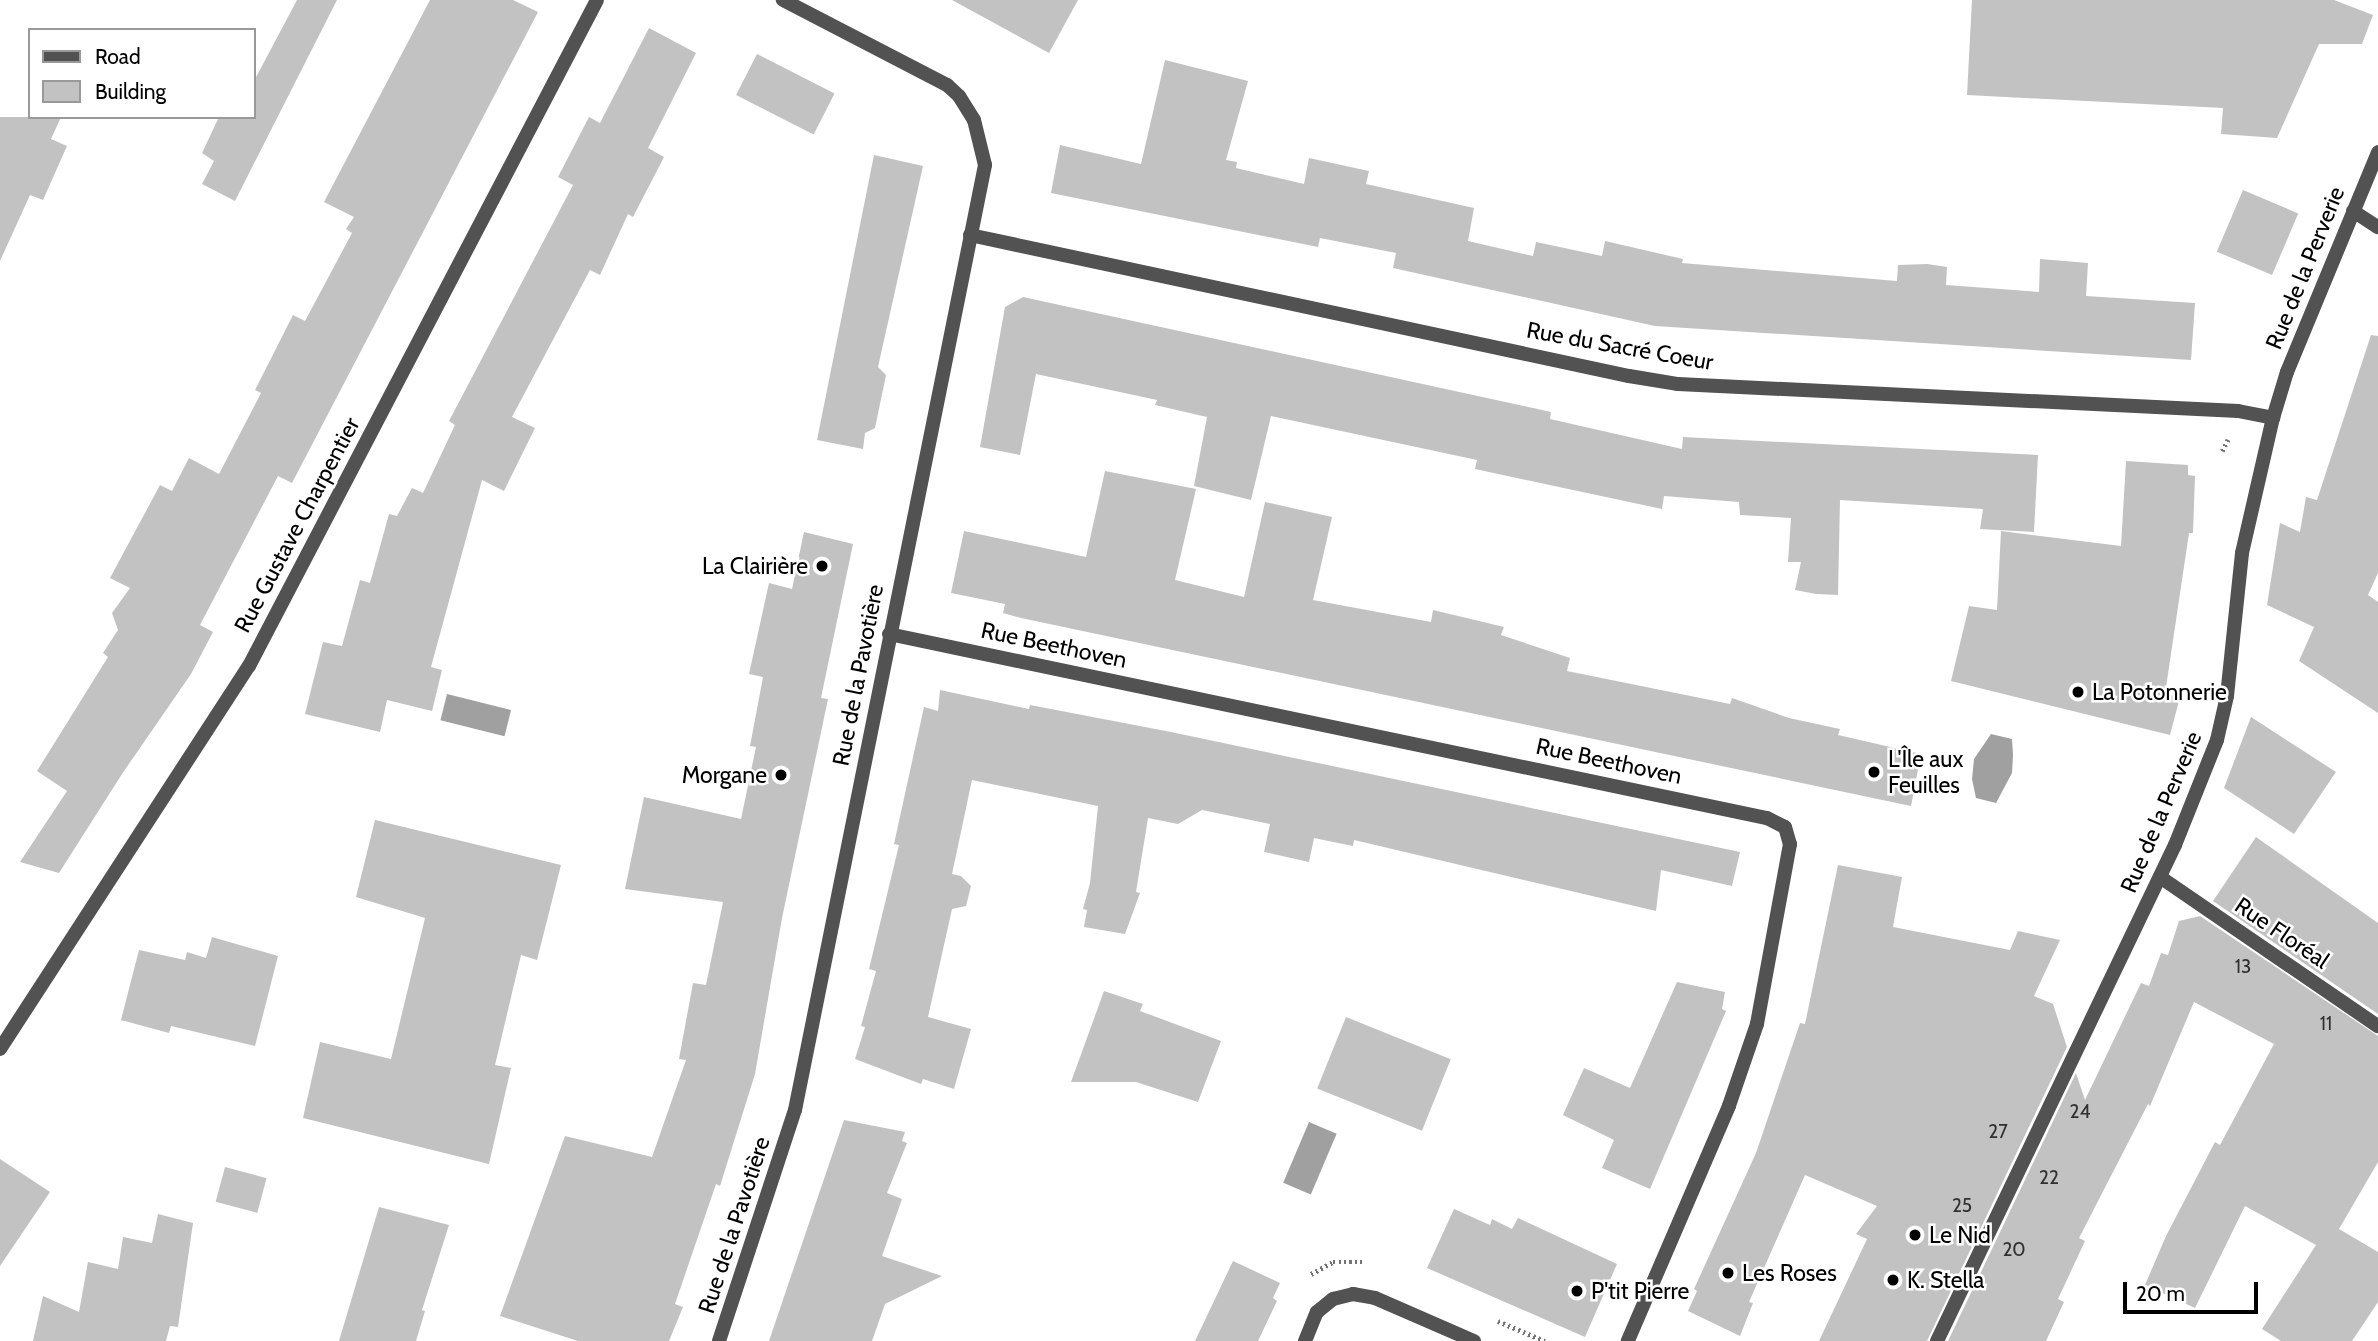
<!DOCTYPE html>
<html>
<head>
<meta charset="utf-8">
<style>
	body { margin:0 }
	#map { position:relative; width:2378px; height:1341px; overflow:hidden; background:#fff; font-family:Cabin,sans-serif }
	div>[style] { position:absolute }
	.water>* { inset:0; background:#a0a0a0; transform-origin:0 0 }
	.building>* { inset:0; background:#c2c2c2; transform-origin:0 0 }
	.path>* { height:4.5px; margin-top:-2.25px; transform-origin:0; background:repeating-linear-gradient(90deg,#747474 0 2px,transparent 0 5.5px) }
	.minor>* { height:14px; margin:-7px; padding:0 7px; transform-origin:7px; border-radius:7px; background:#525252 }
	.dots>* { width:19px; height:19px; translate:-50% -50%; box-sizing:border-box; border:4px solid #fff; border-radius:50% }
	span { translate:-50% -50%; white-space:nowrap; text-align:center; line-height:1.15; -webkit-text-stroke:5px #fff; paint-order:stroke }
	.number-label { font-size:19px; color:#303030 }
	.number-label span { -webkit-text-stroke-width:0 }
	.street-label { font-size:23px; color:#000 }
	.poi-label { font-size:23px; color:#000 }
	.right { translate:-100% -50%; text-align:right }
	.left { translate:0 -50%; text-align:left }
	.legend { position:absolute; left:28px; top:28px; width:228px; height:91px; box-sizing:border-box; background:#fff; border:2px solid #999; margin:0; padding:9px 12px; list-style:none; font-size:21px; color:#000 }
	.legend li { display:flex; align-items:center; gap:14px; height:35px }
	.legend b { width:35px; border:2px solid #999 }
	.scale { position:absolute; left:2123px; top:1282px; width:135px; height:32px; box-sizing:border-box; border:4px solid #000; border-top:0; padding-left:9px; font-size:21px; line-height:24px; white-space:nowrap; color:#000; -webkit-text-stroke:5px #fff; paint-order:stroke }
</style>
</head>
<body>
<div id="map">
	<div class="water">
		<div style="left:447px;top:694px;width:66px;height:27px;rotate:14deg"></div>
		<div style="clip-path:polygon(1991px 734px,2012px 739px,2013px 755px,2012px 773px,1996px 803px,1976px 798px,1972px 779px,1974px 759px)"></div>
		<div style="left:1309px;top:1122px;width:30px;height:66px;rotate:23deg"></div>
	</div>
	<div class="building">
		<div style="clip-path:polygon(297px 0,337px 0,235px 201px,202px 184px,214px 161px,202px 153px,219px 117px,254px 117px,254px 81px)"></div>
		<div style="clip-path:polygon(430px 0,513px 0,538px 12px,292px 483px,278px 476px,200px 625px,213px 632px,191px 674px,122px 774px,59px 873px,20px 862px,67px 791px,37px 771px,108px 657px,103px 653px,118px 630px,112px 613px,130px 588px,110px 578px,160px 485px,172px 491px,189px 458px,219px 474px,261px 393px,255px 390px,293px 315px,305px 321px,352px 233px,346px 229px,354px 217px,324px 202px)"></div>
		<div style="clip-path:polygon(952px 0,1078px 0,1049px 53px)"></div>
		<div style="clip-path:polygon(1972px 0,2334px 0,2373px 15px,2362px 44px,2319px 44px,2277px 138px,2221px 134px,2223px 108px,1967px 95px)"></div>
		<div style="clip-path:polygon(649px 28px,696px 53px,648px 148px,664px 157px,633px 217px,628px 214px,600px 275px,590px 270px,512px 417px,535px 428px,504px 491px,482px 480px,431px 667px,442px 670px,432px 711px,387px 700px,380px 732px,305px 714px,323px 642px,342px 646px,360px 580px,370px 583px,389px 514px,397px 516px,412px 488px,423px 493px,455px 425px,449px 421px,573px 185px,558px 177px,589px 117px,600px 123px)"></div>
		<div style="left:757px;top:54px;width:87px;height:46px;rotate:27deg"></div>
		<div style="clip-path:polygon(1165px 60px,1248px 81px,1226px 160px,1237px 162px,1236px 168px,1304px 184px,1309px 158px,1369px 171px,1366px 184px,1474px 208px,1468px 241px,1533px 256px,1536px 242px,1602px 256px,1605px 241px,1683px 259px,1682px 263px,1897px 281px,1898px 265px,1927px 264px,1947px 267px,1946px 285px,2039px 292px,2040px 259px,2088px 263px,2086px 296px,2195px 303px,2191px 360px,1655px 326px,1393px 268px,1396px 253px,1320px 238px,1318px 247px,1051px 193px,1060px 145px,1141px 164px)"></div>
		<div style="clip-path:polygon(0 117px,61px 117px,51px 139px,67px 146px,43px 200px,30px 195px,0 261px)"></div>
		<div style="clip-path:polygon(874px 155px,923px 166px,878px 367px,886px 375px,875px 428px,865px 433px,863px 449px,817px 440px)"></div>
		<div style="left:2243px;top:190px;width:60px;height:67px;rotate:23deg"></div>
		<div style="clip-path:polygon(1023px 297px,1551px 412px,1550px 419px,1682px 449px,1683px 437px,2038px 455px,2034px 532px,1980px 529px,1983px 509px,1840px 500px,1838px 595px,1816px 594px,1795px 590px,1801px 562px,1788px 562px,1791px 518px,1740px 515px,1739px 502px,1664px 496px,1662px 509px,1475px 469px,1477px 460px,1271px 416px,1251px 500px,1194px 486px,1207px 417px,1155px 405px,1157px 400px,1036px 374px,1020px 455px,980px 447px,1005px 307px)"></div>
		<div style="clip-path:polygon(2371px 335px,2378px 336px,2378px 573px,2368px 595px,2378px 602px,2378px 713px,2299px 661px,2314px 627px,2267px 605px,2280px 523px,2300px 532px,2306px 497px,2317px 500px)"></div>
		<div style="clip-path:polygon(2126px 461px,2188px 465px,2188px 475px,2195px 476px,2193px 533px,2189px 533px,2165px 694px,2180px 697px,2170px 735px,1951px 681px,1969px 606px,1997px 610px,2001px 531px,2121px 546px)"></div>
		<div style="clip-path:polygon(1105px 471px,1196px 489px,1175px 580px,1244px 597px,1265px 502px,1332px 517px,1313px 600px,1431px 622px,1433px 610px,1504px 627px,1501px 635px,1570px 658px,1567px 671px,1730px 704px,1732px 698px,1789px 718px,1840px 729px,1838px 735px,1921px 754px,1911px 806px,1021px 618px,1003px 613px,1005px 604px,951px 593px,964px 531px,1086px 557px)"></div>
		<div style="clip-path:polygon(804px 532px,853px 544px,821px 698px,828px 699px,782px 918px,755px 1074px,720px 1186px,716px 1184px,675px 1304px,683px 1307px,669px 1341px,578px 1341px,500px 1316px,565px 1136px,652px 1157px,686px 1060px,679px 1059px,693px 983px,706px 985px,723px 902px,625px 889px,644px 797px,741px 819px,756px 747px,750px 746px,763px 677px,749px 674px,769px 583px,792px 589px)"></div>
		<div style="clip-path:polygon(940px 690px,1029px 709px,1030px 705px,1171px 732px,1740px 852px,1732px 886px,1661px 870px,1656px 911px,1354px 840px,1353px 846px,1314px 838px,1309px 862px,1264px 852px,1270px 824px,1202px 810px,1178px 824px,1148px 818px,1136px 892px,1140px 893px,1125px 934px,1084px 927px,1087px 910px,1083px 909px,1090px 883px,1098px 806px,972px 780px,952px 874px,961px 876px,971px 886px,966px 906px,952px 909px,928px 1017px,971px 1029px,954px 1089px,923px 1079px,921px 1084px,855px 1059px,865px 1027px,861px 1026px,876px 971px,869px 969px,899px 845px,894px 844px,924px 707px,938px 711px)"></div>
		<div style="clip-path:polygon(2251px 717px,2336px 772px,2294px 834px,2224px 788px)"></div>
		<div style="clip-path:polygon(375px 820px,561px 865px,537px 960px,521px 955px,495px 1065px,511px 1068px,489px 1164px,303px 1118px,320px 1042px,391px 1059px,425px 918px,356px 897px)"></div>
		<div style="clip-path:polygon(2256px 837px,2378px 923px,2378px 1014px,2213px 901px)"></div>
		<div style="clip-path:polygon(1838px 865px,1902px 877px,1893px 927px,2010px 950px,2018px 931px,2060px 940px,2034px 996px,2053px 1004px,2067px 1047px,1927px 1341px,1819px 1341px,1867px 1239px,1856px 1234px,1877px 1206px,1805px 1175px,1749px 1302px,1753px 1303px,1740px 1336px,1688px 1311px,1697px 1291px,1694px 1289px,1756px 1153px,1800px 1023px,1805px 1024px)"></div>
		<div style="clip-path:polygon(2200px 916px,2378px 1036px,2378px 1162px,2339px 1229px,2378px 1252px,2378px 1302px,2352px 1341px,2281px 1341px,2262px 1329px,2316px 1245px,2245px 1206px,2195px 1308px,2145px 1285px,2166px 1236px,2215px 1142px,2220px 1145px,2274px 1044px,2194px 1002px,2150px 1106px,2148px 1104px,2079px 1238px,2085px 1241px,2058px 1299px,2064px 1302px,2046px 1341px,1948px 1341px,2076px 1073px,2085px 1100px,2141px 983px,2149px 986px,2161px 953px,2168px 955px,2179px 921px)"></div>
		<div style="clip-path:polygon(212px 937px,278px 956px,255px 1046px,171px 1026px,169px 1033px,121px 1020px,139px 950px,185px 960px,187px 952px,206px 958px)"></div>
		<div style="clip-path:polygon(1677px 982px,1725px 992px,1722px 1009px,1726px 1011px,1650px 1189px,1602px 1168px,1614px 1140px,1563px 1115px,1584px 1068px,1630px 1088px)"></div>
		<div style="clip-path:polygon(1104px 991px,1143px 1004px,1140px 1011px,1221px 1041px,1198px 1102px,1136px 1082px,1071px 1082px)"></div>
		<div style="left:1346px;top:1017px;width:113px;height:77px;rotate:22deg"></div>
		<div style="clip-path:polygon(844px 1120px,905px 1132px,902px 1141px,907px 1143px,887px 1193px,902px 1199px,882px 1256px,942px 1276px,885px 1304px,872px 1341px,769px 1341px)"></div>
		<div style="clip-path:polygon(0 1159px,50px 1192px,0 1266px)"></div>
		<div style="left:225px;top:1167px;width:43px;height:36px;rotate:15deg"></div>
		<div style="clip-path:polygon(379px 1207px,449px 1225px,422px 1310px,425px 1311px,416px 1341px,339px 1341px)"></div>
		<div style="clip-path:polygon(1454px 1209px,1490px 1225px,1492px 1219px,1512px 1229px,1518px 1218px,1617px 1264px,1585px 1337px,1427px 1268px)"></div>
		<div style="clip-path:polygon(158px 1214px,193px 1223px,178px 1327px,170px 1326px,166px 1341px,33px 1341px,43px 1296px,79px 1312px,88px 1262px,118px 1269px,123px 1237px,152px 1243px)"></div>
		<div style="clip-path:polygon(1233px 1261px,1280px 1283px,1273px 1298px,1277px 1301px,1258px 1341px,1195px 1341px)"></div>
	</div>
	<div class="path">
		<div style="left:2222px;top:451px;width:13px;rotate:-63deg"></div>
		<div style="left:1311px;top:1274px;width:25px;rotate:-29deg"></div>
		<div style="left:1333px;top:1262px;width:29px"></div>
		<div style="left:1498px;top:1321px;width:51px;rotate:23.1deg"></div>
	</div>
	<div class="minor">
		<div style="left:2353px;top:211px;width:30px;rotate:33deg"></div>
		<div style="left:970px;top:235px;width:674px;rotate:12.08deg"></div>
		<div style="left:1629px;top:376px;width:50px;rotate:9.3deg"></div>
		<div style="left:1678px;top:384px;width:561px;rotate:2.76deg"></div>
		<div style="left:2238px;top:411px;width:36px;rotate:11deg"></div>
		<div style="left:889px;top:634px;width:897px;rotate:11.84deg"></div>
		<div style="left:1767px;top:818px;width:20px;rotate:27deg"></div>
		<div style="left:1785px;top:827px;width:18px;rotate:74deg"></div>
		<div style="left:1790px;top:844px;width:183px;rotate:100.4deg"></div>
		<div style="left:1757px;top:1024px;width:87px;rotate:108.9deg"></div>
		<div style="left:1729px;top:1106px;width:256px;rotate:113.3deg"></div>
		<div style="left:2160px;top:877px;width:264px;rotate:34.4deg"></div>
		<div style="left:0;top:1049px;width:457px;rotate:-57deg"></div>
		<div style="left:249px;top:666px;width:751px;rotate:-62.41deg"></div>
		<div style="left:719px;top:1341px;width:243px;rotate:-71.8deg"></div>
		<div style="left:795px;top:1110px;width:964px;rotate:-78.63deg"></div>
		<div style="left:985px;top:165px;width:46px;rotate:-103.7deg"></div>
		<div style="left:974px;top:120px;width:28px;rotate:-122deg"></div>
		<div style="left:959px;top:96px;width:16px;rotate:-137deg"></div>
		<div style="left:947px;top:85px;width:185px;rotate:-152.6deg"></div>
		<div style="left:1305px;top:1341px;width:31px;rotate:-68deg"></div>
		<div style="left:1317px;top:1312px;width:21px;rotate:-39deg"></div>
		<div style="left:1333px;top:1299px;width:21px;rotate:-14deg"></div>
		<div style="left:1353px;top:1294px;width:22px;rotate:10deg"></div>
		<div style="left:1375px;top:1298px;width:108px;rotate:23.5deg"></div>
		<div style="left:1937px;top:1341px;width:550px;rotate:-64.37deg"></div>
		<div style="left:2175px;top:845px;width:113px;rotate:-68.2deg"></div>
		<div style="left:2217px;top:740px;width:45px;rotate:-77.2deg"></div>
		<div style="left:2227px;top:696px;width:144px;rotate:-84deg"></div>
		<div style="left:2242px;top:553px;width:139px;rotate:-77.1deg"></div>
		<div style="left:2273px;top:418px;width:48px;rotate:-73.1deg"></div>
		<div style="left:2287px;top:372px;width:238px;rotate:-67.5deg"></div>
	</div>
	<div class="dots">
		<div style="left:822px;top:566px;background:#000"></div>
		<div style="left:2078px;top:692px;background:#000"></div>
		<div style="left:1874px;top:772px;background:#000"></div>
		<div style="left:781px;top:775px;background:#000"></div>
		<div style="left:1915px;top:1235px;background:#000"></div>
		<div style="left:1728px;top:1273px;background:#000"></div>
		<div style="left:1893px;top:1280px;background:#000"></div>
		<div style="left:1577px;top:1291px;background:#000"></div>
	</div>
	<div class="number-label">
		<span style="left:2243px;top:967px">13</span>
		<span style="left:2326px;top:1024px">11</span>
		<span style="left:2080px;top:1112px">24</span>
		<span style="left:1998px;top:1132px">27</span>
		<span style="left:2049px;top:1178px">22</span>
		<span style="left:1962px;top:1206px">25</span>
		<span style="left:2014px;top:1250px">20</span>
	</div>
	<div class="street-label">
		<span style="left:2305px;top:268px;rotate:-68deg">Rue de la Perverie</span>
		<span style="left:1620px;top:346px;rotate:10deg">Rue du Sacré Coeur</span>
		<span style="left:297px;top:525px;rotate:-62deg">Rue Gustave Charpentier</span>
		<span style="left:1054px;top:645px;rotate:12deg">Rue Beethoven</span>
		<span style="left:858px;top:675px;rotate:-79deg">Rue de la Pavotière</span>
		<span style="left:1609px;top:761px;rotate:12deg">Rue Beethoven</span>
		<span style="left:2161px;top:812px;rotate:-67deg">Rue de la Perverie</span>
		<span style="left:2282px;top:933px;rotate:34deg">Rue Floréal</span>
		<span style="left:734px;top:1225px;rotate:-72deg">Rue de la Pavotière</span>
	</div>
	<div class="poi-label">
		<span class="right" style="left:808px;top:566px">La Clairière</span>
		<span class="left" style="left:2092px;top:692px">La Potonnerie</span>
		<span class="left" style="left:1888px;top:772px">L'Île aux<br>Feuilles</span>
		<span class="right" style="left:767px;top:775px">Morgane</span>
		<span class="left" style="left:1929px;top:1235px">Le Nid</span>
		<span class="left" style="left:1742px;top:1273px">Les Roses</span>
		<span class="left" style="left:1907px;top:1280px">K. Stella</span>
		<span class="left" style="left:1591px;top:1291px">P'tit Pierre</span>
	</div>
	<ul class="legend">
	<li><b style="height:9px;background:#525252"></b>Road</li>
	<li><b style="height:19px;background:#c2c2c2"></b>Building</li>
	</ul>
	<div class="scale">20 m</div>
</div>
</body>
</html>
